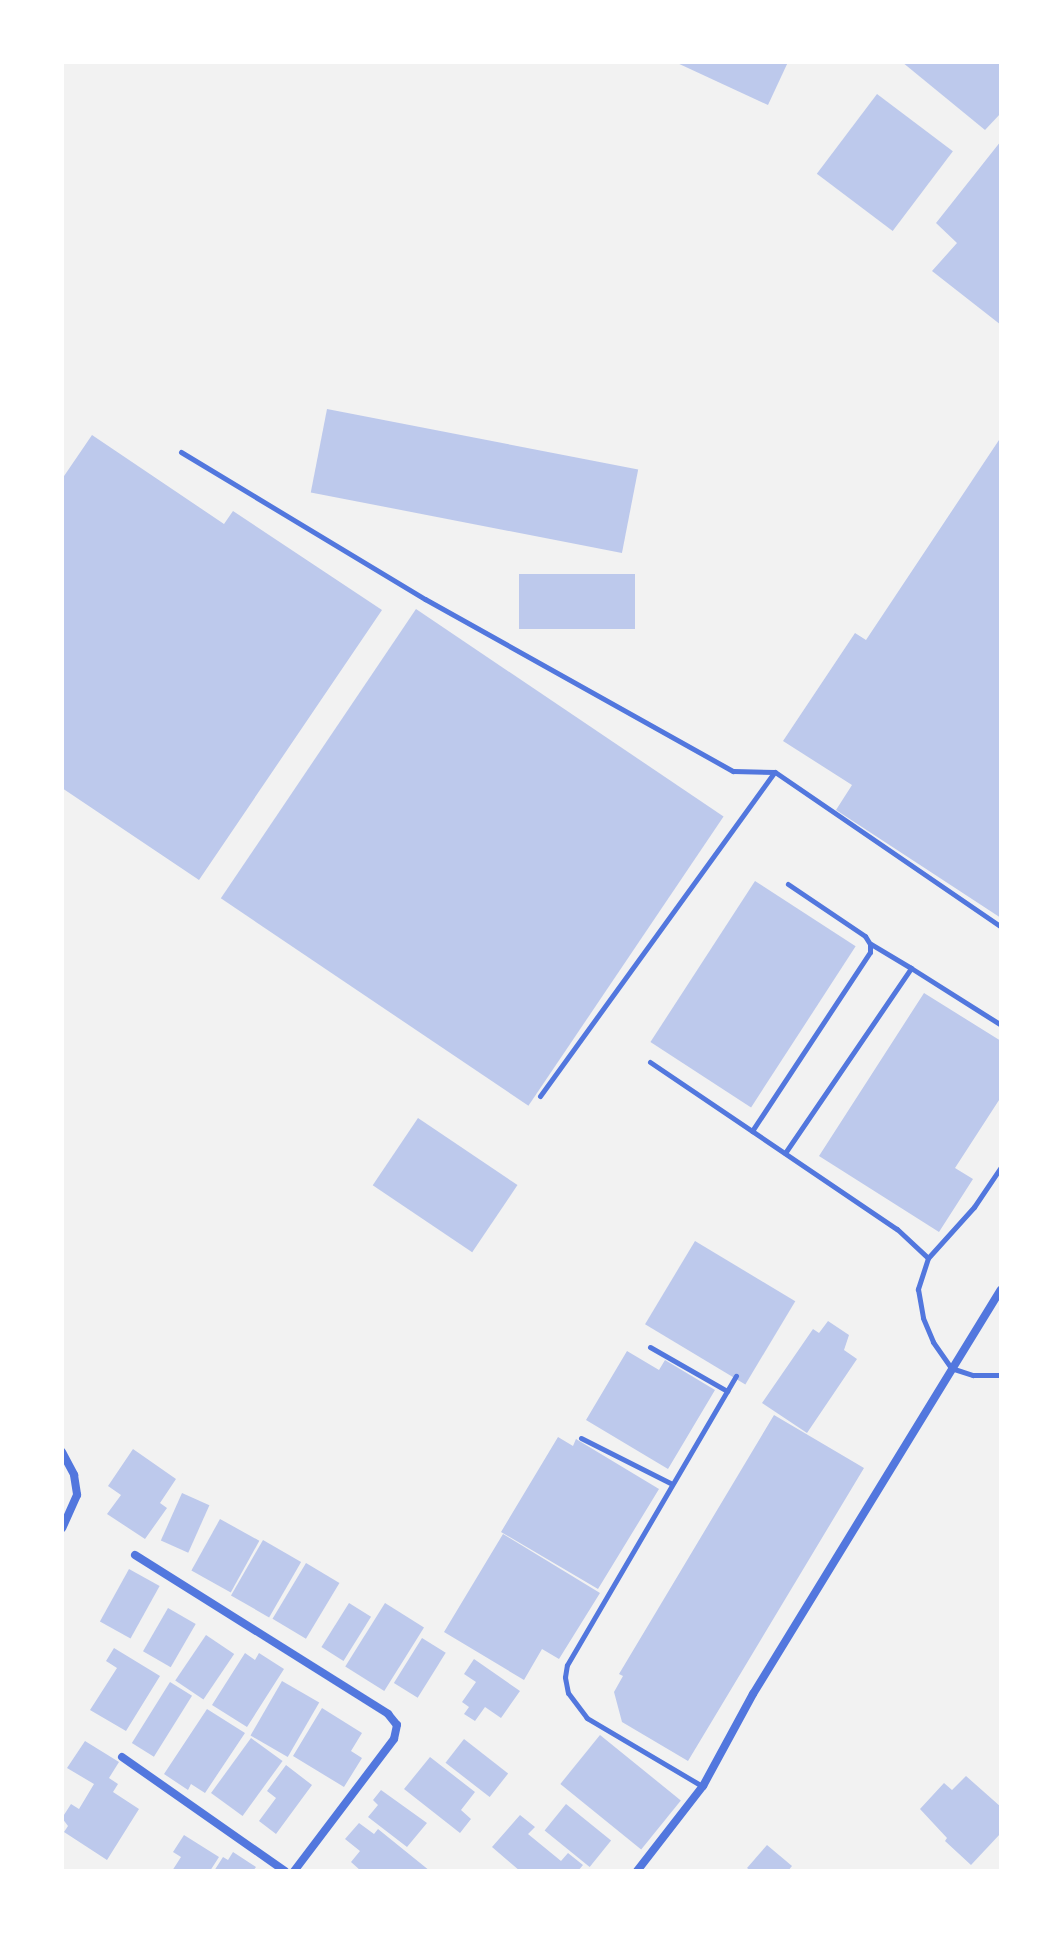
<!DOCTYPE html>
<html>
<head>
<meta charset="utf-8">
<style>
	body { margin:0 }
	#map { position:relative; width:1063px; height:1933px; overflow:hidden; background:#f2f2f2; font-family:"Crimson Pro",serif }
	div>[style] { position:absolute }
	.building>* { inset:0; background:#bdc9ec; transform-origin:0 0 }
	.service>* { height:5px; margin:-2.5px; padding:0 2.5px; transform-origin:2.5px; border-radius:2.5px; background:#5277de }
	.minor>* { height:8px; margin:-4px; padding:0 4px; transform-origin:4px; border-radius:4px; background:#5277de }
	span { translate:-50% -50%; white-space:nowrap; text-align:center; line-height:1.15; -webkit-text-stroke:6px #fff; paint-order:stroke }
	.frame { position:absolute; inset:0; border:64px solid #fff; pointer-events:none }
</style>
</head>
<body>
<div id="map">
	<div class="building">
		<div style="clip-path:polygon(675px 62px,788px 62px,768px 105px)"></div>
		<div style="clip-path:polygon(902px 62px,1001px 62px,1001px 113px,985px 130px)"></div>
		<div style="left:877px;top:94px;width:95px;height:100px;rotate:37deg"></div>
		<div style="clip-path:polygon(1001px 141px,1001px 325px,932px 271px,957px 243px,936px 223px)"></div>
		<div style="left:327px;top:409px;width:317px;height:85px;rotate:11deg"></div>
		<div style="clip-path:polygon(92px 435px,224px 524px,233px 511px,382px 610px,199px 880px,62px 788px,62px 479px)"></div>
		<div style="clip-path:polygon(1001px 437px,1001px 918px,836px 810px,852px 785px,783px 741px,855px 633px,866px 640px)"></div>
		<div style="left:519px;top:574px;width:116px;height:55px"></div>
		<div style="left:416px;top:609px;width:371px;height:349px;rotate:34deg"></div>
		<div style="left:755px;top:881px;width:120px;height:192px;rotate:33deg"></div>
		<div style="clip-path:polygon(924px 993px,1001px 1041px,1001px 1097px,955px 1168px,973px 1179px,939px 1232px,819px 1156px)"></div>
		<div style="left:418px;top:1118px;width:120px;height:81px;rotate:34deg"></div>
		<div style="left:695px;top:1241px;width:117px;height:97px;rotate:31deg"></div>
		<div style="clip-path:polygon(828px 1321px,849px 1335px,844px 1350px,857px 1359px,807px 1433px,762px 1403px,813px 1329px,819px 1333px)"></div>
		<div style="clip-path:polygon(627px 1351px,659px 1370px,665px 1360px,715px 1390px,668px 1469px,586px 1420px)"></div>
		<div style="clip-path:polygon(774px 1415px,864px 1468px,688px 1761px,622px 1722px,614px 1692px,623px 1676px,619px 1674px)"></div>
		<div style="clip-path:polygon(558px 1437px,573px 1446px,576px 1439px,659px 1489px,598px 1589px,501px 1532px)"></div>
		<div style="clip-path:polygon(133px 1449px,176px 1479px,160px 1503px,167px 1508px,145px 1539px,107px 1514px,121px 1495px,108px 1486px)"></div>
		<div style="left:182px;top:1493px;width:30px;height:52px;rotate:24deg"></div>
		<div style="left:220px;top:1519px;width:45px;height:59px;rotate:29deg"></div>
		<div style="clip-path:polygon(503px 1534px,600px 1593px,559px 1659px,542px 1649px,524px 1680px,444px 1632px)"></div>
		<div style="left:263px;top:1540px;width:44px;height:64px;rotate:30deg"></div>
		<div style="left:306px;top:1563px;width:39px;height:65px;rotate:31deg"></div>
		<div style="left:129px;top:1569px;width:35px;height:60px;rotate:29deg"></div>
		<div style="left:349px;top:1603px;width:26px;height:52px;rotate:32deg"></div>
		<div style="left:385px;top:1603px;width:46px;height:75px;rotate:32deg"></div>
		<div style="left:168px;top:1608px;width:32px;height:50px;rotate:30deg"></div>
		<div style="left:206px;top:1635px;width:34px;height:55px;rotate:34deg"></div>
		<div style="left:422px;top:1638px;width:28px;height:53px;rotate:32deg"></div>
		<div style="clip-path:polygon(114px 1648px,160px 1676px,126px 1731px,90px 1710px,117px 1668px,106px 1661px)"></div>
		<div style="clip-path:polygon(245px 1653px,255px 1660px,259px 1653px,284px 1669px,247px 1727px,212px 1705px)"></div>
		<div style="clip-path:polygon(474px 1659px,520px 1691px,501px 1718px,485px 1707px,475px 1721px,464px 1714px,469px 1707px,462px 1702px,476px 1682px,464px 1674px)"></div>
		<div style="left:282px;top:1681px;width:43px;height:63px;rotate:30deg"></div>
		<div style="left:170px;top:1682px;width:26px;height:72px;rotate:32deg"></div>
		<div style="clip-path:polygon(322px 1708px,362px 1733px,351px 1751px,362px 1758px,344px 1787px,293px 1756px)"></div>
		<div style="clip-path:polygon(207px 1709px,245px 1733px,205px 1793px,191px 1784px,188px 1790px,164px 1774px)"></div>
		<div style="left:600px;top:1735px;width:104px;height:63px;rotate:39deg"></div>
		<div style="left:251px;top:1738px;width:39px;height:68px;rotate:36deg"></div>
		<div style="left:464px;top:1739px;width:56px;height:30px;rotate:38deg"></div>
		<div style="clip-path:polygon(85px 1741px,119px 1762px,109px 1778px,118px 1784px,113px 1792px,139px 1809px,107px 1860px,64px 1832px,68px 1826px,62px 1818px,71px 1804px,79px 1809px,94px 1784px,67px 1768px)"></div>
		<div style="clip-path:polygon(430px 1757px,475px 1792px,461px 1810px,471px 1819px,460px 1833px,404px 1789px)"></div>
		<div style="clip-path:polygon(286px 1765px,312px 1785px,276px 1834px,259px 1821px,276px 1798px,267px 1791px)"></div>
		<div style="clip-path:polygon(966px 1776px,1001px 1807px,1001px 1833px,971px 1865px,945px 1841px,947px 1838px,920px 1809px,944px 1783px,952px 1790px)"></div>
		<div style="clip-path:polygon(381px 1790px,427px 1823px,407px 1847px,368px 1817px,378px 1805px,373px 1800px)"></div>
		<div style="left:566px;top:1804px;width:58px;height:34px;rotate:39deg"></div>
		<div style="clip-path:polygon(520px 1815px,535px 1827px,528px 1834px,561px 1861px,568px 1853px,583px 1865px,578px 1871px,520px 1871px,492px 1847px)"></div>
		<div style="clip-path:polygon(359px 1823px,374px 1834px,378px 1829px,430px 1871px,361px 1871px,351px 1862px,360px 1851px,345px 1839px)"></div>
		<div style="clip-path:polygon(184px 1835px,219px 1857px,210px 1871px,172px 1871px,181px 1857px,173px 1852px)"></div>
		<div style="clip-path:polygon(767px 1845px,792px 1866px,788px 1871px,751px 1871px,747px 1868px)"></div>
		<div style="clip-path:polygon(233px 1852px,256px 1867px,253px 1871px,214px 1871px,223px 1857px,228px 1860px)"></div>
	</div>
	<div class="service">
		<div style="left:181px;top:452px;width:285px;rotate:31.1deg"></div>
		<div style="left:425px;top:599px;width:353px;rotate:29.2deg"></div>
		<div style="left:733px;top:771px;width:42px;rotate:1.4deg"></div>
		<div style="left:775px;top:772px;width:274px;rotate:34.4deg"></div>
		<div style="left:911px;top:968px;width:107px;rotate:32.3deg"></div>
		<div style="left:650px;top:1062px;width:298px;rotate:34.1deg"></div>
		<div style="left:897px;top:1229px;width:42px;rotate:43.1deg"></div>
		<div style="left:928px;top:1258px;width:33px;rotate:108deg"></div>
		<div style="left:918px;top:1289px;width:29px;rotate:80deg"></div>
		<div style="left:923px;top:1318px;width:26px;rotate:67deg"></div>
		<div style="left:933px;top:1342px;width:32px;rotate:55deg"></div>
		<div style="left:951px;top:1368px;width:23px;rotate:18deg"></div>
		<div style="left:973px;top:1375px;width:28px"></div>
		<div style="left:540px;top:1096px;width:399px;rotate:-54.1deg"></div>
		<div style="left:752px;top:1131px;width:214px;rotate:-56.6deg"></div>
		<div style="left:870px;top:952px;width:8px;rotate:-90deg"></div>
		<div style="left:870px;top:944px;width:9px;rotate:-122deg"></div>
		<div style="left:865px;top:936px;width:93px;rotate:-146deg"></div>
		<div style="left:785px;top:1153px;width:224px;rotate:-55.7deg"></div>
		<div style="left:911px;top:968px;width:47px;rotate:-149deg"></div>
		<div style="left:928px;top:1258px;width:69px;rotate:-48deg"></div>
		<div style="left:974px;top:1207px;width:48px;rotate:-56deg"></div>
		<div style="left:650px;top:1347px;width:89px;rotate:29.7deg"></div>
		<div style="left:581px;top:1438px;width:100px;rotate:26.8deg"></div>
		<div style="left:702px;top:1786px;width:134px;rotate:-149.4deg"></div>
		<div style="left:587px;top:1718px;width:31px;rotate:-127deg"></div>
		<div style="left:568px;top:1693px;width:16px;rotate:-101deg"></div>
		<div style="left:565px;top:1677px;width:12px;rotate:-81deg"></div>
		<div style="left:567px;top:1665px;width:335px;rotate:-59.7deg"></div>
	</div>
	<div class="minor">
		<div style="left:62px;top:1452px;width:26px;rotate:62deg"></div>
		<div style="left:74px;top:1475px;width:20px;rotate:81deg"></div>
		<div style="left:77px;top:1495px;width:36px;rotate:114deg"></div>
		<div style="left:135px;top:1555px;width:299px;rotate:32.1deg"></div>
		<div style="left:388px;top:1714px;width:14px;rotate:51deg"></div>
		<div style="left:397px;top:1725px;width:14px;rotate:102deg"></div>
		<div style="left:394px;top:1739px;width:166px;rotate:127.1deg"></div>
		<div style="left:122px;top:1757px;width:199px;rotate:35deg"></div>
		<div style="left:637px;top:1871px;width:108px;rotate:-52.2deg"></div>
		<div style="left:703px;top:1786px;width:105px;rotate:-61.5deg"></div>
		<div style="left:753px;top:1694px;width:474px;rotate:-58.5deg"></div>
	</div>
	<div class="frame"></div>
</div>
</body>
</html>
